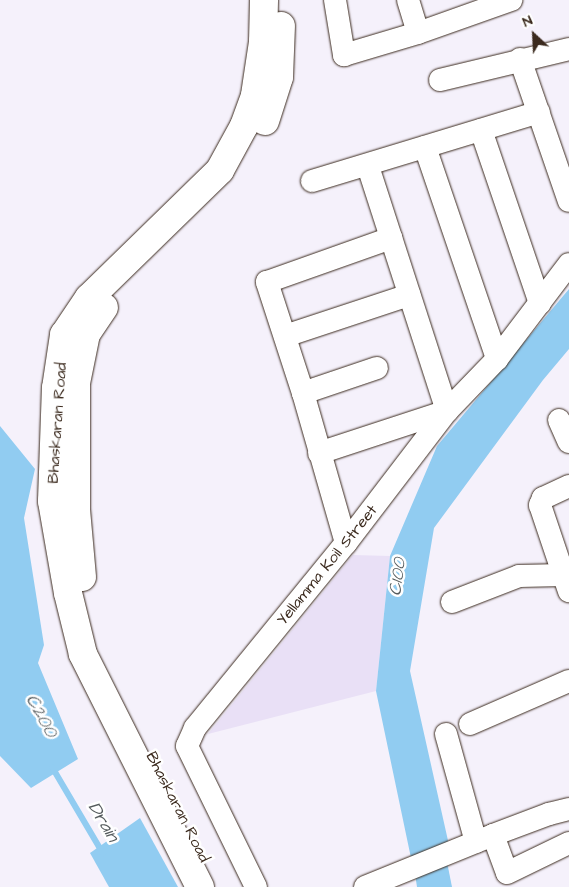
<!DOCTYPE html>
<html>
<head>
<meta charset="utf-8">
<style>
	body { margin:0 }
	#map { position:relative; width:569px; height:887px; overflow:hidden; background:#f5f1fb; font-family:"Architects Daughter",sans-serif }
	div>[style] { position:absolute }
	.built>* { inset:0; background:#e9e0f6 }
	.water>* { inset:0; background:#91ccf1 }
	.stream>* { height:5.5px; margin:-2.75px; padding:0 2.75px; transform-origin:2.75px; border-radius:2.75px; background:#91ccf1 }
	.roads { filter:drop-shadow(0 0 1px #3b2a1e) drop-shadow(0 0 1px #3b2a1e) }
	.minor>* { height:22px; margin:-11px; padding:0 11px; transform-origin:11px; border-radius:11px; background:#fff }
	.major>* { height:28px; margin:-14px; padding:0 14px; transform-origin:14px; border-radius:14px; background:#fff }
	span { translate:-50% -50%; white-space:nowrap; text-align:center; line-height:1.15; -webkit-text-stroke:5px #fff; paint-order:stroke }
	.street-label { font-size:16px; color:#3b2a1e }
	.water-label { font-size:18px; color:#555b5d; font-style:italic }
	.north { position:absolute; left:509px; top:10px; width:50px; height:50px; -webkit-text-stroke:4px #fff; paint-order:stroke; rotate:335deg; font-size:14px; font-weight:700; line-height:20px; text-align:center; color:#3b2a1e }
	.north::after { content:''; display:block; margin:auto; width:18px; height:22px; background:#3b2a1e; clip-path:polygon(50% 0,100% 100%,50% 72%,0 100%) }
</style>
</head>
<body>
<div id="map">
	<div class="built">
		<div style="clip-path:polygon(353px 555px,390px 556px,376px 691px,208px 734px)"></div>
	</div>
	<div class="water">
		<div style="clip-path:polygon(569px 289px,569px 349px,543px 380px,434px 528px,410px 671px,449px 845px,411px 858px,376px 691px,390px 556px,437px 446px)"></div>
		<div style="clip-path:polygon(0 426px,35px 469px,24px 518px,44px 645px,38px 663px,78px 759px,31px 788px,0 756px)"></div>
		<div style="clip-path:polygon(140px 818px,178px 887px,109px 887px,90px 853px)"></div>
		<div style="clip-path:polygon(447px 862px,452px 887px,417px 887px,415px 874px)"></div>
	</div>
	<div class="stream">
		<div style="left:53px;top:768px;width:99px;rotate:59.5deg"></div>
	</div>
	<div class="roads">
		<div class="minor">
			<div style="left:335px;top:0;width:56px;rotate:80.7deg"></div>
			<div style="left:344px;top:55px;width:77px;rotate:-16.6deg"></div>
			<div style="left:418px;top:33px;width:99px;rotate:-19.5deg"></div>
			<div style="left:408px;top:0;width:34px;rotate:73deg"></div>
			<div style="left:520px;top:59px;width:150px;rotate:71deg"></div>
			<div style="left:440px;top:80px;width:133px;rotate:-13.5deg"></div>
			<div style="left:481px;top:130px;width:183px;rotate:71.2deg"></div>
			<div style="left:425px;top:147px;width:224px;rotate:71.2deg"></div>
			<div style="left:312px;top:181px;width:237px;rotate:-16.9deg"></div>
			<div style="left:285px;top:336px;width:131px;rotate:-18.3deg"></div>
			<div style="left:303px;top:393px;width:78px;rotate:-18.7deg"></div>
			<div style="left:559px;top:420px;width:24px;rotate:66deg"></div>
			<div style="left:319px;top:453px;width:135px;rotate:-18.2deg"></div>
			<div style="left:447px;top:411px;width:257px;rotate:-107.9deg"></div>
			<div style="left:569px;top:486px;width:29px;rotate:155deg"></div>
			<div style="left:543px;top:498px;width:8px;rotate:113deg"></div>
			<div style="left:540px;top:505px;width:91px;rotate:71.4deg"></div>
			<div style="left:346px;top:543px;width:156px;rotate:-106deg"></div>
			<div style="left:303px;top:393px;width:117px;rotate:-108deg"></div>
			<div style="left:267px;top:282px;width:132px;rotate:-19.5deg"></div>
			<div style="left:452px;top:602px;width:72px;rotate:-21.2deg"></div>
			<div style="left:519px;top:576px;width:44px;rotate:-1.3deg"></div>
			<div style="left:470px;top:724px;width:108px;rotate:-23.5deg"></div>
			<div style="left:446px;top:734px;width:112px;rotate:74.5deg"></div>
			<div style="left:493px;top:835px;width:40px;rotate:69.8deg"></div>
			<div style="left:507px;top:873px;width:69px;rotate:-25.8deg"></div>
			<div style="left:256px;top:887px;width:157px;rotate:-116.1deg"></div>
			<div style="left:187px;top:746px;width:20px;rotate:-66deg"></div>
			<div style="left:195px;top:728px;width:239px;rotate:-50.8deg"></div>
			<div style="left:346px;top:543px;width:166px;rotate:-52.6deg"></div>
			<div style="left:447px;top:411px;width:72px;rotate:-46.1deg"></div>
			<div style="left:497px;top:359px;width:119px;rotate:-52.8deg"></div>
			<div style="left:365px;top:887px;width:138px;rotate:-22.1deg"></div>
			<div style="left:493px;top:835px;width:60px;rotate:-20.6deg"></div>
			<div style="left:549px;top:814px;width:21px;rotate:-14deg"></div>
		</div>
		<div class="major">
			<div style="left:265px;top:121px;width:46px;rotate:-72.3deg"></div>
			<div style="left:279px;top:77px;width:51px;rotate:-87.8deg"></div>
			<div style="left:82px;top:577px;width:67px;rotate:-95.1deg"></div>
			<div style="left:76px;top:510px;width:127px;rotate:-90deg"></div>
			<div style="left:76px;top:383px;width:50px;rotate:-78.5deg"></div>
			<div style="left:86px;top:334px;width:32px;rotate:-56deg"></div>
			<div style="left:200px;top:887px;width:261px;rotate:-116.7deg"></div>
			<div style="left:83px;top:654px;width:63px;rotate:-103.8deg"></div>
			<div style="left:68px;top:593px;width:93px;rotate:-99.9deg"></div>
			<div style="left:52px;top:501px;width:113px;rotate:-88deg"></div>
			<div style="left:56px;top:388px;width:54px;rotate:-81.4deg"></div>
			<div style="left:64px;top:335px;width:45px;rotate:-56deg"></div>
			<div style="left:89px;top:298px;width:183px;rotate:-44.3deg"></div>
			<div style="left:220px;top:170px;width:50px;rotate:-61.4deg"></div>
			<div style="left:244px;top:126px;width:33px;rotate:-70deg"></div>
			<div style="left:255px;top:95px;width:54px;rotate:-81.4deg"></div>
			<div style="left:263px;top:42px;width:42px;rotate:-88.6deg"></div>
		</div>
	</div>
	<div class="street-label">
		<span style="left:57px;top:423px;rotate:-86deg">Bhaskaran Road</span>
		<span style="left:327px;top:565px;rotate:-51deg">Yellamma Koil Street</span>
		<span style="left:178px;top:807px;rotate:63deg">Bhaskaran Road</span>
	</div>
	<div class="water-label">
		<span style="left:398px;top:577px;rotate:-83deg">C100</span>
		<span style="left:41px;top:716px;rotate:61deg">C200</span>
		<span style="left:103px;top:822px;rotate:59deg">Drain</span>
	</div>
	<div class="north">N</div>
</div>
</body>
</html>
